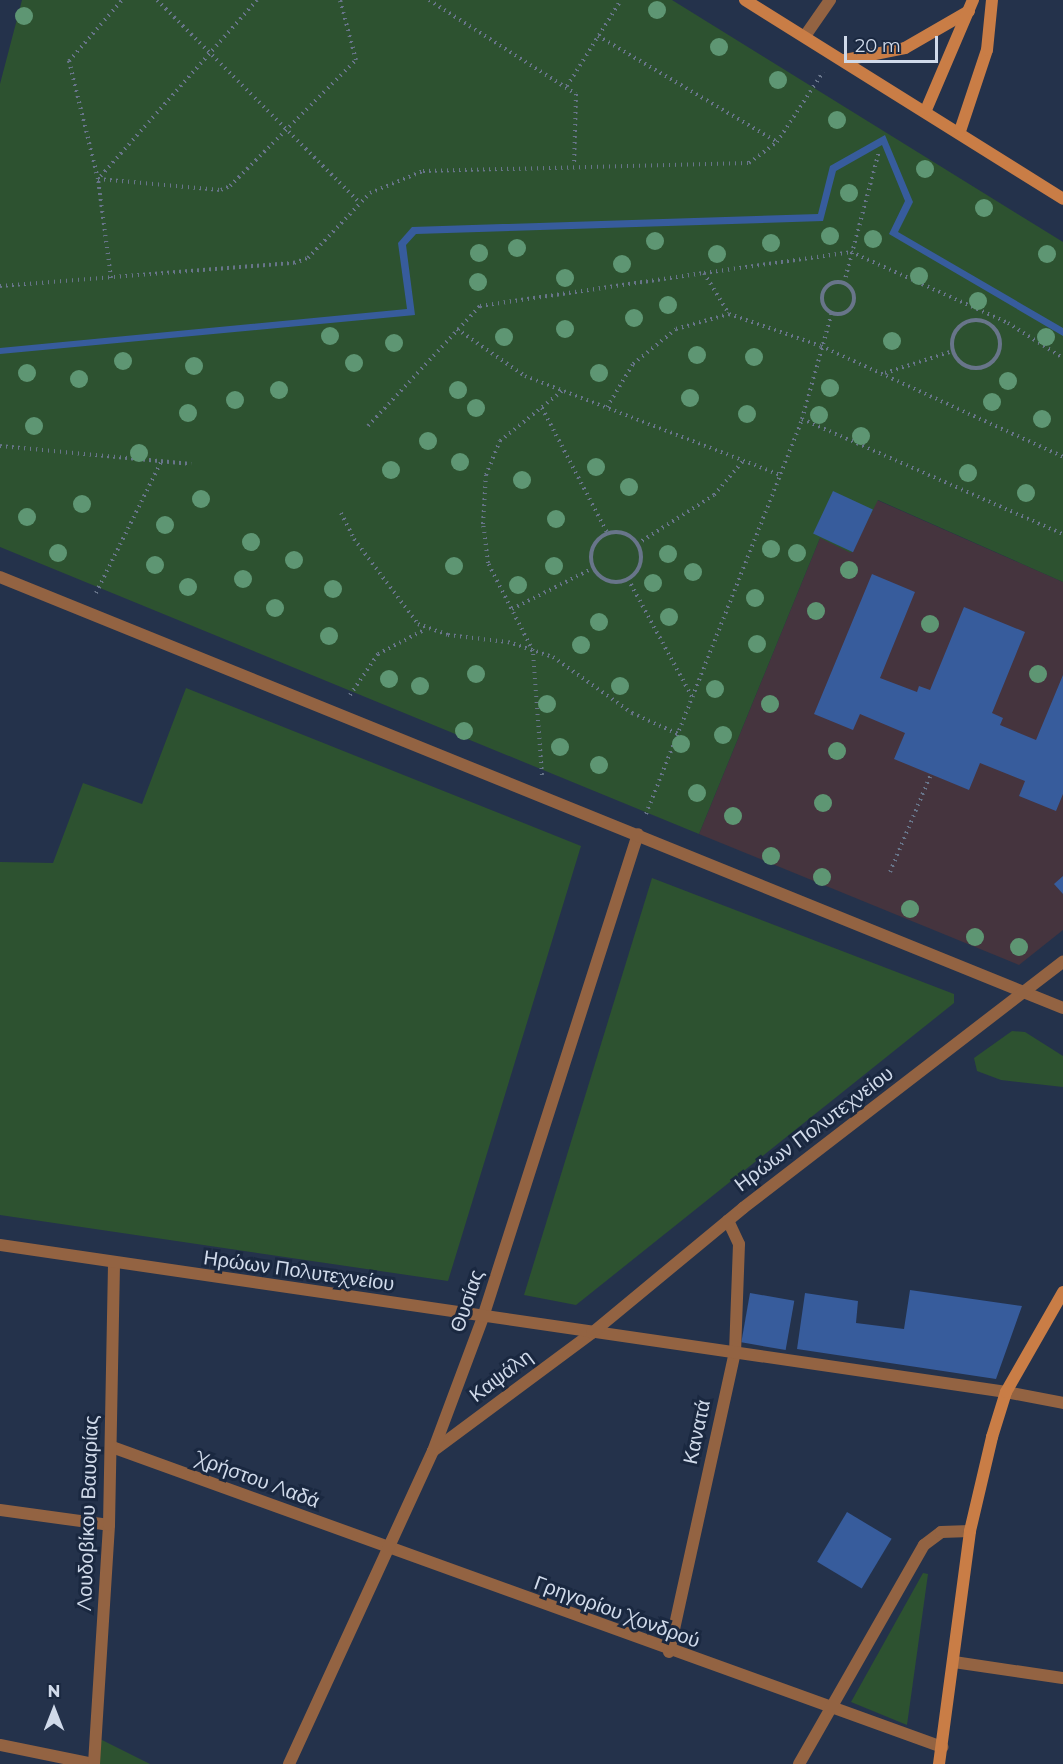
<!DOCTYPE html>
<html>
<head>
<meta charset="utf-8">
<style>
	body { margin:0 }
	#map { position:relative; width:1063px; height:1764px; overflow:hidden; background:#24324b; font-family:Montserrat,sans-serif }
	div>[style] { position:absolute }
	.medical>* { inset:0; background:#45343e }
	.green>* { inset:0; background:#2d5230 }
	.building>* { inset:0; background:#375c9c; transform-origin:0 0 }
	.path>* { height:4px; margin-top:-2px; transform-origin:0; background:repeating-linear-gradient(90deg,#68758a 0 1.5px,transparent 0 6px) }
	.path>.ring { margin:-2px; padding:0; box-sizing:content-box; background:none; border:4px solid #68758a; border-radius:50% }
	.service>* { height:12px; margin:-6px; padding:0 6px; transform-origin:6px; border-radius:6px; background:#936342 }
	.pedestrian>* { height:12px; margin:-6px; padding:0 6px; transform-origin:6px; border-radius:6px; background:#936342 }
	.minor>* { height:12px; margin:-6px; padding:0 6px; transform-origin:6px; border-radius:6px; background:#936342 }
	.tertiary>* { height:12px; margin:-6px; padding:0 6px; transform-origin:6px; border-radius:6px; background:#936342 }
	.secondary>* { height:12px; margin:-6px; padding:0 6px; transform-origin:6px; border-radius:6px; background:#c97d46 }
	.trees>* { width:18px; height:18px; margin:-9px; border-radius:50%; background:#5e9673 }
	span { translate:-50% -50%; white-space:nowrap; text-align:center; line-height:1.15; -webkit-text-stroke:6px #1a2840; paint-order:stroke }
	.street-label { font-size:20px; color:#d0daea }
	.north { position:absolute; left:24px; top:1680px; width:60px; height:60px; -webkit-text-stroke:4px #1a2840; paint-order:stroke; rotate:0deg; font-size:16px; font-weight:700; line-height:24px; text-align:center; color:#d0daea }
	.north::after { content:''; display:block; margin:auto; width:21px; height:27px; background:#d0daea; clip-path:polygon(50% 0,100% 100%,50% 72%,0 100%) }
	.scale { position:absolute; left:844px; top:36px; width:94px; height:27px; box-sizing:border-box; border:3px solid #d0daea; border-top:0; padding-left:8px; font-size:18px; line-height:21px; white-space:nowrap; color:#d0daea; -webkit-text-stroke:4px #1a2840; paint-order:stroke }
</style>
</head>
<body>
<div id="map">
	<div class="medical">
		<div style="clip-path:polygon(877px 500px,1063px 582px,1063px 930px,1019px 965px,699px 834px,820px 538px)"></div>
	</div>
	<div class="green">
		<div style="clip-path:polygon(22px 0,672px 0,1063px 242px,1063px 582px,878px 500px,851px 553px,820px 538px,699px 834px,0 547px,0 84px)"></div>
		<div style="clip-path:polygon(186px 688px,581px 846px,448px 1281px,0 1215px,0 862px,53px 863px,83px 783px,142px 804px)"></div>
		<div style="clip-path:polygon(652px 878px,954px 994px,954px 1003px,576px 1305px,524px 1295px)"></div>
		<div style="clip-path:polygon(1012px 1031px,1025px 1032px,1063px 1056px,1063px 1087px,1001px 1080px,977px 1071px,974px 1058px)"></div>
		<div style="clip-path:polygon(923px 1573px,928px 1574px,907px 1725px,851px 1702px)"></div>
		<div style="clip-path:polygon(100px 1739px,150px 1764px,87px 1764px)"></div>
	</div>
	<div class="building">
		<div style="clip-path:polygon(885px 135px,913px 202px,898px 232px,1063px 328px,1063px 336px,889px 234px,905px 201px,882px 145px,836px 171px,823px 221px,416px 234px,406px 245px,415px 315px,0 354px,0 348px,407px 309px,398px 243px,412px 227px,818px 214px,830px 166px)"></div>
		<div style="left:833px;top:491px;width:44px;height:47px;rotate:25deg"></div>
		<div style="clip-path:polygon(872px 574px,915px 592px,880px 678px,917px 692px,919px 686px,930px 690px,964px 607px,1025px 632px,992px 713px,1003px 718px,1000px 725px,1036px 740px,1063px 675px,1063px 794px,1056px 811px,1019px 796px,1025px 781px,980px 763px,969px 790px,894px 759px,905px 733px,860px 714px,853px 730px,814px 714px)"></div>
		<div style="clip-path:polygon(1063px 876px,1063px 894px,1054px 884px)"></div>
		<div style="clip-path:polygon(910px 1290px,1022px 1306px,996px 1379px,797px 1349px,805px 1293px,858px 1301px,856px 1323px,904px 1329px)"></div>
		<div style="left:750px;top:1293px;width:45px;height:50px;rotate:10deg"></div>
		<div style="left:847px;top:1512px;width:52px;height:58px;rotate:31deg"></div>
	</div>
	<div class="path">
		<div style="left:157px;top:0;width:286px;rotate:45deg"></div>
		<div style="left:257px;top:0;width:239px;rotate:131.6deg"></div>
		<div style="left:98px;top:179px;width:123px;rotate:5.1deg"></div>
		<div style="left:221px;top:190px;width:10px;rotate:-24deg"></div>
		<div style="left:230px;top:186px;width:178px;rotate:-45deg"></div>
		<div style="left:356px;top:60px;width:62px;rotate:-104.9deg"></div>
		<div style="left:429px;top:0;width:174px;rotate:32.6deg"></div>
		<div style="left:576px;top:94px;width:72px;rotate:91.6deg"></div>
		<div style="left:598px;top:36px;width:208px;rotate:30.6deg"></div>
		<div style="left:567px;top:86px;width:102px;rotate:-57.9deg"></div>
		<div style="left:704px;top:273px;width:148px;rotate:-8.1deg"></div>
		<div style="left:851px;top:252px;width:172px;rotate:24.3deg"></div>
		<div style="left:1008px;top:323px;width:65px;rotate:32.5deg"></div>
		<div style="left:111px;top:278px;width:100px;rotate:-97.5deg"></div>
		<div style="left:98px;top:179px;width:122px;rotate:-103.8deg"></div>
		<div style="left:69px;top:61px;width:81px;rotate:-49deg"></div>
		<div class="ring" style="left:822px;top:282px;width:28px;height:28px"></div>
		<div style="left:844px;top:283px;width:137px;rotate:-75.1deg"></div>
		<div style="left:0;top:286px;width:295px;rotate:-4.5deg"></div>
		<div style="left:294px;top:263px;width:15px;rotate:-20deg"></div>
		<div style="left:308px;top:258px;width:90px;rotate:-46.4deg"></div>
		<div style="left:370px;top:193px;width:57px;rotate:-22.5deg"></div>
		<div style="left:423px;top:171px;width:326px;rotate:-1.4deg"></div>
		<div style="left:749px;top:163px;width:35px;rotate:-37deg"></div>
		<div style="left:777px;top:142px;width:84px;rotate:-56.7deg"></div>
		<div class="ring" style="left:952px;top:320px;width:44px;height:44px"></div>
		<div style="left:457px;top:329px;width:83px;rotate:34.7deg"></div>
		<div style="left:525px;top:376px;width:274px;rotate:21.2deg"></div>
		<div style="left:885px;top:373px;width:71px;rotate:-17.9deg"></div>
		<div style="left:607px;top:407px;width:50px;rotate:-58.8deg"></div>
		<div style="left:633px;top:364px;width:55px;rotate:-39.1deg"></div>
		<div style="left:676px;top:329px;width:55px;rotate:-15.8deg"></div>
		<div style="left:542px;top:408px;width:142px;rotate:62.4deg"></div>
		<div style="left:802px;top:419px;width:285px;rotate:23.8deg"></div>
		<div style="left:368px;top:426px;width:164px;rotate:-47deg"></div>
		<div style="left:480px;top:306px;width:226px;rotate:-8.4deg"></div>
		<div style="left:704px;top:273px;width:48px;rotate:58.6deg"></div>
		<div style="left:729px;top:314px;width:97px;rotate:19.2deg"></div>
		<div style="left:821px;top:346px;width:266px;rotate:24.6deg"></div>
		<div style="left:0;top:446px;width:192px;rotate:5.4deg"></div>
		<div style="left:341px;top:513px;width:29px;rotate:63deg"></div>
		<div style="left:354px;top:539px;width:106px;rotate:53deg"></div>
		<div style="left:418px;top:624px;width:32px;rotate:20deg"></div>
		<div style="left:448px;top:635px;width:60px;rotate:6.7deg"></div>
		<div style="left:508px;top:642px;width:47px;rotate:18.4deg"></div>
		<div style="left:553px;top:657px;width:97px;rotate:35.3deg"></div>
		<div style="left:632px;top:713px;width:51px;rotate:24.5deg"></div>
		<div class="ring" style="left:591px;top:532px;width:46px;height:46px"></div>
		<div style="left:637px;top:544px;width:91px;rotate:-32.5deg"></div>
		<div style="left:714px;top:495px;width:45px;rotate:-49.5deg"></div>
		<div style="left:628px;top:579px;width:134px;rotate:61.5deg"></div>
		<div style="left:96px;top:593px;width:146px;rotate:-63.6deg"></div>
		<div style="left:512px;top:609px;width:91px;rotate:-26.8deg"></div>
		<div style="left:350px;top:695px;width:50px;rotate:-55.7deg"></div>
		<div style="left:378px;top:654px;width:54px;rotate:-27.5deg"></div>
		<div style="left:542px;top:775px;width:124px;rotate:-94.2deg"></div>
		<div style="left:533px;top:651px;width:99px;rotate:-117.1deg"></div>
		<div style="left:488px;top:563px;width:39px;rotate:-97deg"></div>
		<div style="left:483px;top:524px;width:49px;rotate:-86.5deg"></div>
		<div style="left:486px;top:475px;width:37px;rotate:-68deg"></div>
		<div style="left:500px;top:441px;width:80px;rotate:-38.9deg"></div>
		<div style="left:646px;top:814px;width:425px;rotate:-68.4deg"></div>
		<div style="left:802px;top:419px;width:111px;rotate:-74.3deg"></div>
		<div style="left:890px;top:872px;width:106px;rotate:-67.3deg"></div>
	</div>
	<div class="service">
		<div style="left:805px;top:36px;width:44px;rotate:-55.2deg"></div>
	</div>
	<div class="pedestrian">
		<div style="left:433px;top:1451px;width:198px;rotate:-36.6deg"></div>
	</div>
	<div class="minor">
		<div style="left:1006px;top:1392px;width:58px;rotate:10.9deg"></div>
		<div style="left:112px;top:1447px;width:883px;rotate:19.87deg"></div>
		<div style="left:0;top:1510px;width:110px;rotate:7.8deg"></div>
		<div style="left:669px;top:1652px;width:306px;rotate:-77.6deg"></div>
		<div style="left:735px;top:1353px;width:109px;rotate:-87.9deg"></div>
		<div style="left:739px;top:1244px;width:26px;rotate:-115deg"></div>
		<div style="left:954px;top:1662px;width:110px;rotate:8.4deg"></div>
		<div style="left:0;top:1745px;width:95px;rotate:11.5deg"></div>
		<div style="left:94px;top:1764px;width:239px;rotate:-86.4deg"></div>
		<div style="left:109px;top:1525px;width:261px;rotate:-88.9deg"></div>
		<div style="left:289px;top:1764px;width:345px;rotate:-65.3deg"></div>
		<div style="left:433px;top:1451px;width:143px;rotate:-69.5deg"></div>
		<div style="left:483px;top:1317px;width:507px;rotate:-72.21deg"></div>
	</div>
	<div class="tertiary">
		<div style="left:0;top:577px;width:1147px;rotate:22.07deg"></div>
		<div style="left:0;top:1245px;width:1017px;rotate:8.31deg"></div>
		<div style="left:592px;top:1333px;width:196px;rotate:-39.6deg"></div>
		<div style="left:743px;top:1208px;width:404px;rotate:-37.6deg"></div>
		<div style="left:799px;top:1764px;width:252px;rotate:-60.3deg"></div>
		<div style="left:924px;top:1545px;width:21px;rotate:-37deg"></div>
		<div style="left:941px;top:1532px;width:29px;rotate:-2deg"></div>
	</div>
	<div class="secondary">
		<div style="left:745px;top:0;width:375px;rotate:32deg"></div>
		<div style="left:845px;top:60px;width:61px;rotate:-11.3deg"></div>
		<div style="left:905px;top:48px;width:74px;rotate:-30deg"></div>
		<div style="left:926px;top:110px;width:120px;rotate:-66.9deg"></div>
		<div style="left:960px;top:131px;width:85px;rotate:-71.6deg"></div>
		<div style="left:987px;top:50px;width:50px;rotate:-84.3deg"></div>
		<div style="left:939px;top:1764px;width:235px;rotate:-82.4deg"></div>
		<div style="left:970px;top:1531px;width:97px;rotate:-76.8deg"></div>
		<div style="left:992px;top:1437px;width:47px;rotate:-72.7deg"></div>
		<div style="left:1006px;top:1392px;width:115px;rotate:-60.3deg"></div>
	</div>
	<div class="trees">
		<div style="left:657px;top:10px"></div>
		<div style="left:24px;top:16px"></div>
		<div style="left:719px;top:47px"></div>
		<div style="left:778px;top:80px"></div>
		<div style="left:837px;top:120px"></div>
		<div style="left:925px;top:169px"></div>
		<div style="left:849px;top:193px"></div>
		<div style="left:984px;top:208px"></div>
		<div style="left:830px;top:236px"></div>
		<div style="left:873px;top:239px"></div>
		<div style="left:655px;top:241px"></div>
		<div style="left:771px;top:243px"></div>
		<div style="left:517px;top:248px"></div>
		<div style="left:479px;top:253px"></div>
		<div style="left:717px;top:254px"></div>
		<div style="left:1047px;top:254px"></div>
		<div style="left:622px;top:264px"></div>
		<div style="left:919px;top:276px"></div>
		<div style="left:565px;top:278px"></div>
		<div style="left:478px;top:282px"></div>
		<div style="left:978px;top:301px"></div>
		<div style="left:668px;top:305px"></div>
		<div style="left:634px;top:318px"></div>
		<div style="left:565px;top:329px"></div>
		<div style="left:330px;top:336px"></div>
		<div style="left:504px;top:337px"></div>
		<div style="left:1046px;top:337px"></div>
		<div style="left:892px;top:341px"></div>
		<div style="left:394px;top:343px"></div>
		<div style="left:697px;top:355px"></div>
		<div style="left:754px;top:357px"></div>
		<div style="left:123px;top:361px"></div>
		<div style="left:354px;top:363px"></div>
		<div style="left:194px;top:366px"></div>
		<div style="left:27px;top:373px"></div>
		<div style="left:599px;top:373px"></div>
		<div style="left:79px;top:379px"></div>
		<div style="left:1008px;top:381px"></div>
		<div style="left:830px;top:388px"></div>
		<div style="left:279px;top:390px"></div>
		<div style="left:458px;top:390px"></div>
		<div style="left:690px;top:398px"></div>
		<div style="left:235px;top:400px"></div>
		<div style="left:992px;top:402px"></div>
		<div style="left:476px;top:408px"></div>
		<div style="left:188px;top:413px"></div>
		<div style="left:747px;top:414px"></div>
		<div style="left:819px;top:415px"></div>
		<div style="left:1042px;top:419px"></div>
		<div style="left:34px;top:426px"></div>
		<div style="left:861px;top:436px"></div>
		<div style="left:428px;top:441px"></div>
		<div style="left:139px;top:453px"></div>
		<div style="left:460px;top:462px"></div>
		<div style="left:596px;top:467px"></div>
		<div style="left:391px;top:470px"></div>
		<div style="left:968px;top:473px"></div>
		<div style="left:522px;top:480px"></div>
		<div style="left:629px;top:487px"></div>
		<div style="left:1026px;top:493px"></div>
		<div style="left:201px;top:499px"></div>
		<div style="left:82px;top:504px"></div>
		<div style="left:27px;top:517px"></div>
		<div style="left:556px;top:519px"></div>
		<div style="left:165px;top:525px"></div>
		<div style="left:251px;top:542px"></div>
		<div style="left:771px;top:549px"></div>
		<div style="left:58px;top:553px"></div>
		<div style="left:797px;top:553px"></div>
		<div style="left:668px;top:554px"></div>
		<div style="left:294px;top:560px"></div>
		<div style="left:155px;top:565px"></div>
		<div style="left:454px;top:566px"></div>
		<div style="left:554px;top:566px"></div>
		<div style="left:849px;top:570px"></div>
		<div style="left:693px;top:572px"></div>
		<div style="left:243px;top:579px"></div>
		<div style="left:653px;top:583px"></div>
		<div style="left:518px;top:585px"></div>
		<div style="left:188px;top:587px"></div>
		<div style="left:333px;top:589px"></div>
		<div style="left:755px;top:598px"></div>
		<div style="left:275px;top:608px"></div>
		<div style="left:816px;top:611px"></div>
		<div style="left:669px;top:617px"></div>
		<div style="left:599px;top:622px"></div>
		<div style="left:930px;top:624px"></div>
		<div style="left:329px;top:636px"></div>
		<div style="left:757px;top:644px"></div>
		<div style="left:581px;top:645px"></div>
		<div style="left:476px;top:674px"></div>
		<div style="left:1038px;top:674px"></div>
		<div style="left:389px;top:679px"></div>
		<div style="left:420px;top:686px"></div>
		<div style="left:620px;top:686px"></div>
		<div style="left:715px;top:689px"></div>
		<div style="left:547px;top:704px"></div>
		<div style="left:770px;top:704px"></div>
		<div style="left:464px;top:731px"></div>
		<div style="left:723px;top:735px"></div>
		<div style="left:681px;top:744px"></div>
		<div style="left:560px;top:747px"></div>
		<div style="left:837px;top:751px"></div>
		<div style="left:599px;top:765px"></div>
		<div style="left:697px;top:793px"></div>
		<div style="left:823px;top:803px"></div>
		<div style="left:733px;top:816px"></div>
		<div style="left:771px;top:856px"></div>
		<div style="left:822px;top:877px"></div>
		<div style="left:910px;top:909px"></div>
		<div style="left:975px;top:937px"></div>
		<div style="left:1019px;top:947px"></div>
	</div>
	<div class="street-label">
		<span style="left:814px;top:1129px;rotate:-37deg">Ηρώων Πολυτεχνείου</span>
		<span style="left:299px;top:1271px;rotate:8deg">Ηρώων Πολυτεχνείου</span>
		<span style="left:467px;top:1301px;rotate:-71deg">Θυσίας</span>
		<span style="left:501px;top:1376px;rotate:-37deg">Καψάλη</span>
		<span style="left:697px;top:1432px;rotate:-78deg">Κανατά</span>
		<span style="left:258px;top:1480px;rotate:20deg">Χρήστου Λαδά</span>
		<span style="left:88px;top:1513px;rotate:-88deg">Λουδοβίκου Βαυαρίας</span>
		<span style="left:617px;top:1612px;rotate:20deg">Γρηγορίου Χονδρού</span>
	</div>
	<div class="north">N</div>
	<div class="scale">20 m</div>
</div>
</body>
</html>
